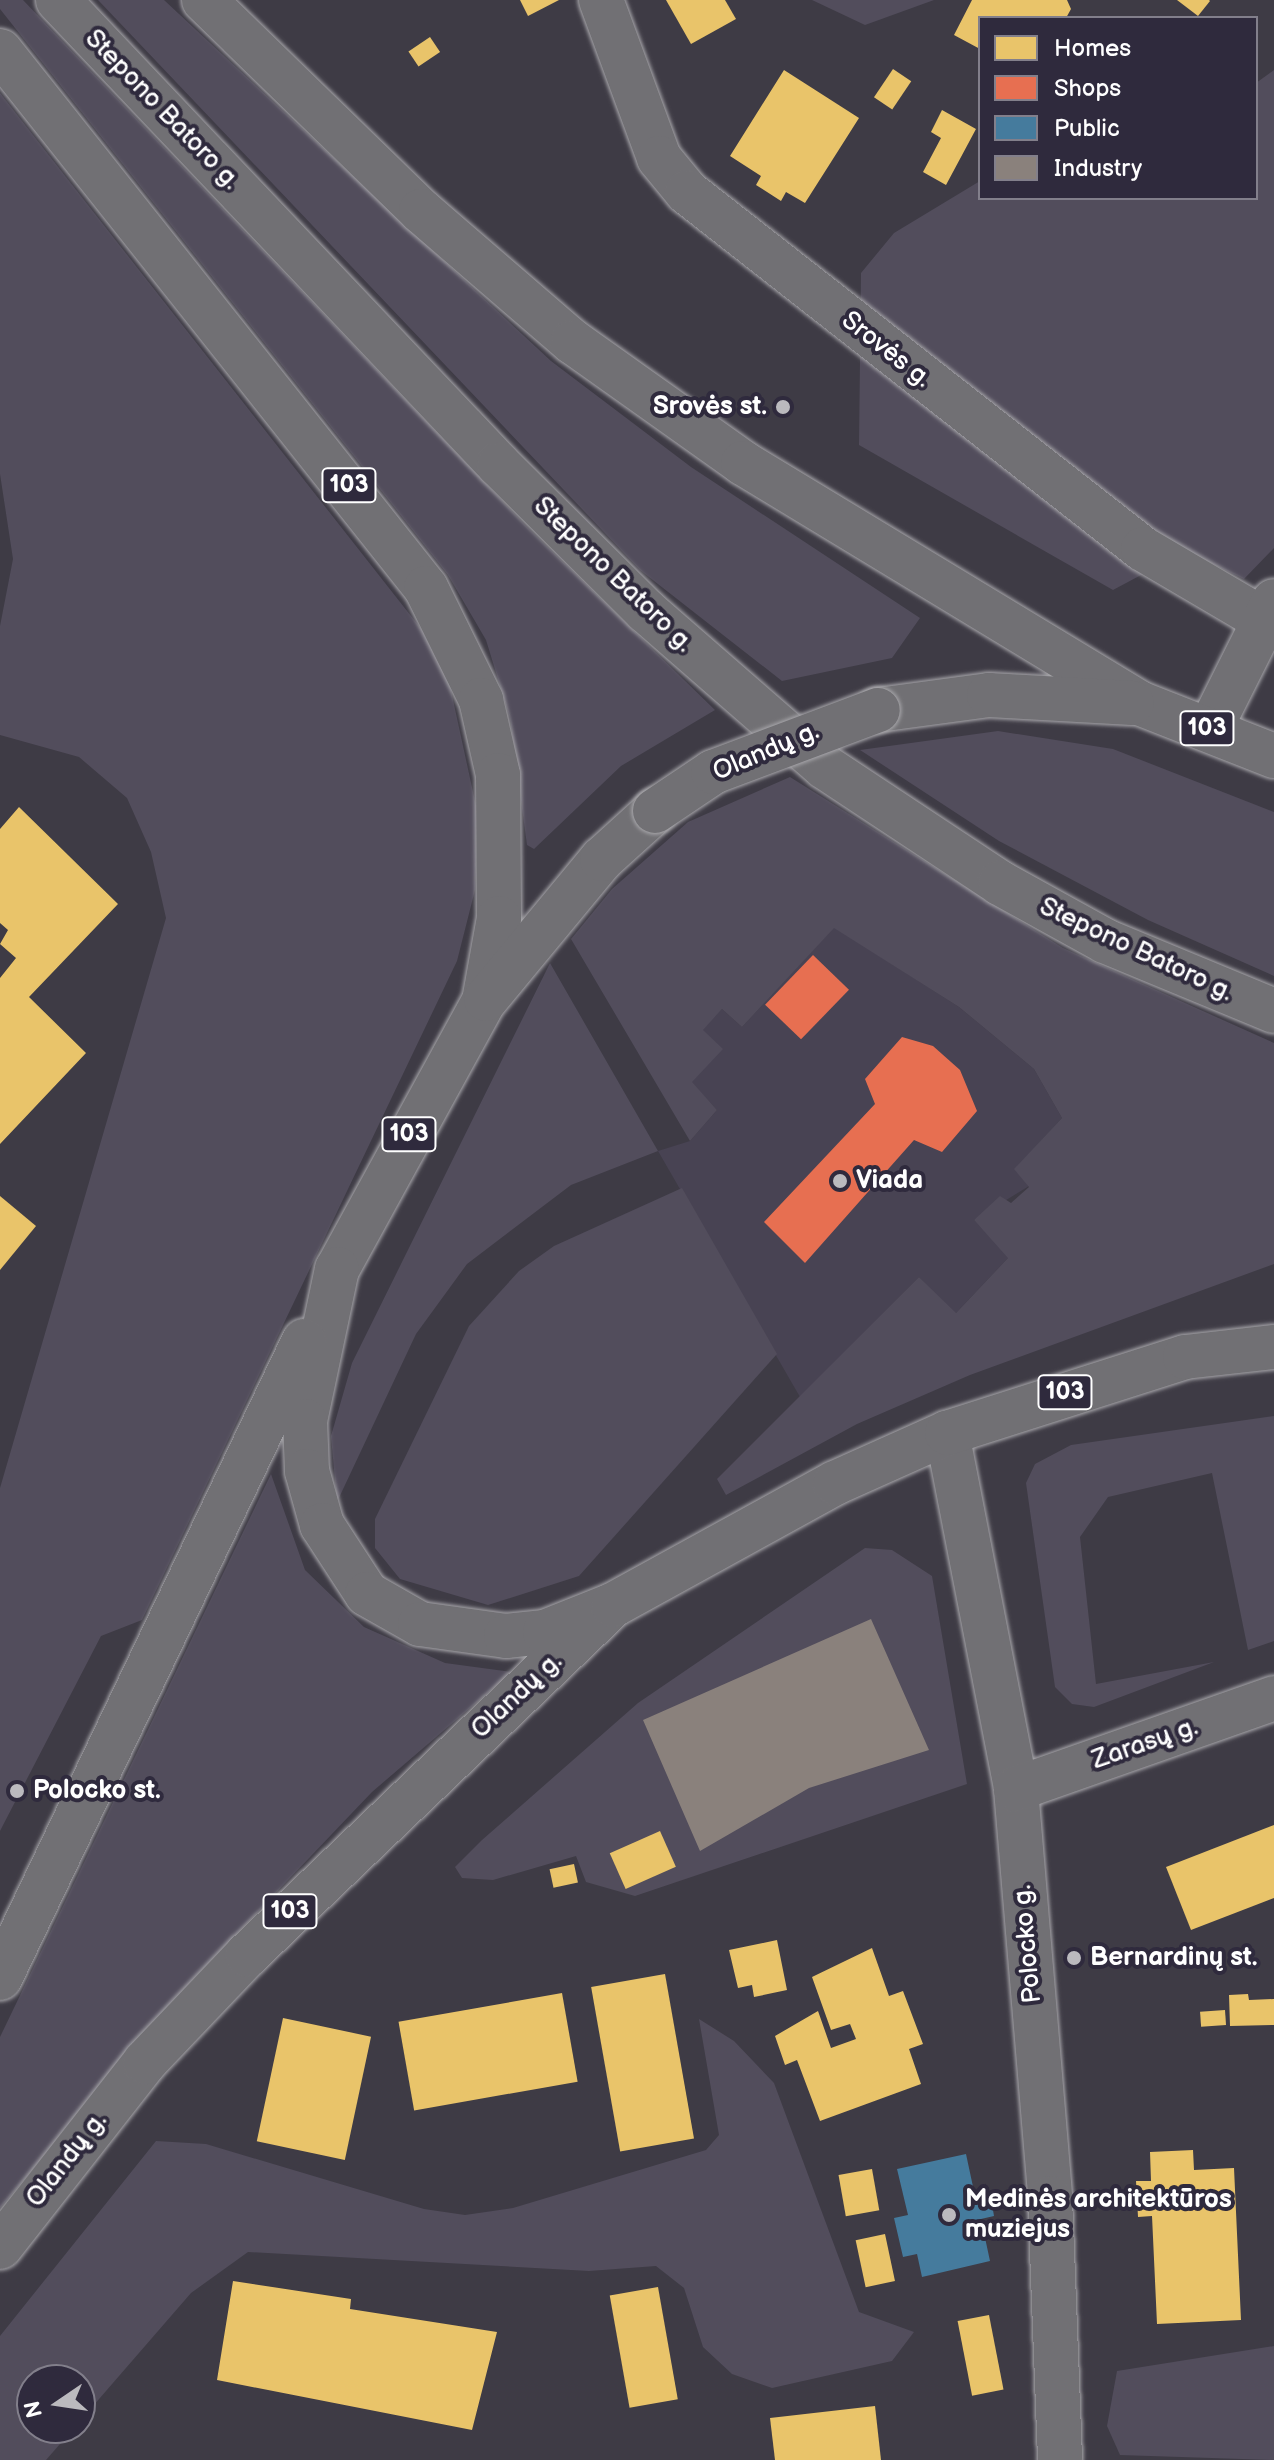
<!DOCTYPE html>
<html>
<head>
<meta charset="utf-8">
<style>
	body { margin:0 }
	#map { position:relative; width:1274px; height:2460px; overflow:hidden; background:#3e3b45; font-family:"Balsamiq Sans",sans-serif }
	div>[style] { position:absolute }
	.built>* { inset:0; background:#484353 }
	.green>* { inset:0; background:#524d5c }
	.homes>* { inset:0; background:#e9c46a; transform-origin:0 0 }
	.shops>* { inset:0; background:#e76f51; transform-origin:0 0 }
	.public>* { inset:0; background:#457b9d }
	.industry>* { inset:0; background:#8a817c }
	.roads { filter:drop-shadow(0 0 2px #a8a7ab) drop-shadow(0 0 2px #a8a7ab) }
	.minor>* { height:44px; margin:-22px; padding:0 22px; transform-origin:22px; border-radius:22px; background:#717074 }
	.primary>* { height:44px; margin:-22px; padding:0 22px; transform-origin:22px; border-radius:22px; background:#717074 }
	.bridges { filter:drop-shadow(0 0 2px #a8a7ab) drop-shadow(0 0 2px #a8a7ab) }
	.primary-bridge>* { height:44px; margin:-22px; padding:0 22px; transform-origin:22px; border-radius:22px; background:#717074 }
	.dots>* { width:22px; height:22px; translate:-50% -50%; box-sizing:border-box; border:4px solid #2f2a3d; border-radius:50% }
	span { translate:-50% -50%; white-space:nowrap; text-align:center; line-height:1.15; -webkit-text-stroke:8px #2f2a3d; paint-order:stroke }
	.shield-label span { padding:2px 6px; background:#2f2a3d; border:2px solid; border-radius:6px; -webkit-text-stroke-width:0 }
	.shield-label { font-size:24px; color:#fff; font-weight:700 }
	.street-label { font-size:26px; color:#fff }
	.poi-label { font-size:26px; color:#fff; font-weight:700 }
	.right { translate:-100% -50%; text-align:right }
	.left { translate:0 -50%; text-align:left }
	.legend { position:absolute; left:978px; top:16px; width:280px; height:184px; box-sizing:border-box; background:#2f2a3d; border:2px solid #827f8b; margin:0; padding:10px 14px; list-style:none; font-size:24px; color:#fff }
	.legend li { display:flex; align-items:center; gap:16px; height:40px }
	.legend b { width:40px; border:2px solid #827f8b }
	.north { position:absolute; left:16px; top:2364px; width:80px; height:80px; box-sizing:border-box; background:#2f2a3d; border:2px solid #827f8b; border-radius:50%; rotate:257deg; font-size:22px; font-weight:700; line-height:32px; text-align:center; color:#fff }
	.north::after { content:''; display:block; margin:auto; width:28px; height:36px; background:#bbbabe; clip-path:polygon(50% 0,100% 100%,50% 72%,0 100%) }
</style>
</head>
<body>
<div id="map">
	<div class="built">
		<div style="clip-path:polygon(834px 927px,959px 1007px,1034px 1069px,1062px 1118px,1015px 1169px,1029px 1186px,974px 1220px,1009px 1257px,955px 1314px,919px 1277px,800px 1397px,658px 1151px,690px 1141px,717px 1110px,691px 1082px,702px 1030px,722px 1009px,742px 1027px)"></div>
	</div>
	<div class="green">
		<div style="clip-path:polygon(0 0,23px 0,527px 527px,715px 710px,621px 766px,534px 849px,527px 845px,510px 718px,486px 640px,448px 575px,0 9px)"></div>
		<div style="clip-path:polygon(98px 0,164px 0,551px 361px,691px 467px,920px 618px,892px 658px,782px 681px,640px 570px)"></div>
		<div style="clip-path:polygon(812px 0,934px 0,865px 25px)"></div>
		<div style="clip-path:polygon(1274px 70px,1274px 548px,1244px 579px,1186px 551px,1113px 590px,859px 445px,861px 273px,894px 233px,980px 181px,980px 198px,1256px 198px,1256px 83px)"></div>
		<div style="clip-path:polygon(0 93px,422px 630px,450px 686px,478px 815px,475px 890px,457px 961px,142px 1620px,101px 1636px,0 1831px,0 1488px,166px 918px,151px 852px,127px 798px,79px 757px,0 735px,0 626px,13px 559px,0 474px)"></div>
		<div style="clip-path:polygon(998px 731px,1113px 749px,1274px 812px,1274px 976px,1148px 920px,999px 841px,860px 750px)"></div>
		<div style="clip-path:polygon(790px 777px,1063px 948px,1274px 1043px,1274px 1264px,970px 1375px,857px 1424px,726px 1495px,717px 1479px,919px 1277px,956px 1313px,1008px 1258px,974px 1220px,1000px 1196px,1011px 1203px,1029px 1187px,1014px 1169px,1062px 1118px,1034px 1069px,959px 1007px,834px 928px,742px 1027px,722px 1009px,703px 1030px,723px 1049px,692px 1082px,717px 1110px,690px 1141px,571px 939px,612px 889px,688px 822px)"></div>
		<div style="clip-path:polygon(550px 963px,658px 1151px,571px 1185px,467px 1264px,416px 1334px,337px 1502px,331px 1436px,352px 1363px)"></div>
		<div style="clip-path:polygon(682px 1188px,777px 1354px,579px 1576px,488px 1605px,400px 1579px,375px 1548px,375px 1519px,469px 1326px,519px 1271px,554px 1246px)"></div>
		<div style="clip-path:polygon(1274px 1416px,1274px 1641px,1248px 1650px,1212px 1473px,1108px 1497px,1080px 1537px,1096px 1684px,1214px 1662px,1094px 1707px,1072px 1704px,1055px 1687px,1026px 1483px,1035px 1464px,1071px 1445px)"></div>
		<div style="clip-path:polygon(271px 1474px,305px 1570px,364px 1627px,445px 1663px,512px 1672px,372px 1792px,184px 1989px,0 2208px,0 2037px)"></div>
		<div style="clip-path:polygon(865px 1548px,892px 1550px,932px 1576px,967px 1784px,635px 1896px,586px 1882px,576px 1856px,493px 1880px,462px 1878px,455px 1867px,482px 1840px,638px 1703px)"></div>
		<div style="clip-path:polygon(699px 2019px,734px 2041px,774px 2083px,859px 2312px,914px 2332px,892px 2361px,772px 2388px,732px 2374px,703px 2347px,684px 2288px,656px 2266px,589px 2271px,248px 2252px,191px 2293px,80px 2421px,80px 2380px,32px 2380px,32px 2428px,74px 2428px,46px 2460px,0 2460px,0 2336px,156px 2141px,206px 2144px,424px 2209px,465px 2215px,513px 2208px,706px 2150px,719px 2135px)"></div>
		<div style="clip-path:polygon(1274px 2346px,1274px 2460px,1120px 2455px,1107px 2426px,1117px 2371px)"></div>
	</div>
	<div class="homes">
		<div style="clip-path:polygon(520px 0,559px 0,528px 16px)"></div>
		<div style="clip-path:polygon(666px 0,725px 0,736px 19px,691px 44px)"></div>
		<div style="clip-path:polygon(972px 0,1067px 0,1071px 9px,1066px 18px,980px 18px,980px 49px,954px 35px)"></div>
		<div style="clip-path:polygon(1177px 0,1209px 0,1210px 1px,1198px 16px)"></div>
		<div style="left:430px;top:37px;width:18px;height:26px;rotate:56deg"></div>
		<div style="left:893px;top:69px;width:22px;height:34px;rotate:34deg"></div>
		<div style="clip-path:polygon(784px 70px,859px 118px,805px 203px,786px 192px,781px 201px,756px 185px,761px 176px,730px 156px)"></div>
		<div style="clip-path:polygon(942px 110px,976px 129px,946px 185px,923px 172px,941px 138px,931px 132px)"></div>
		<div style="clip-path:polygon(19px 807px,118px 904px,29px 997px,86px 1053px,0 1144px,0 978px,16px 958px,0 944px,8px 930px,0 923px,0 829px)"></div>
		<div style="clip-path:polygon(0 1196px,36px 1226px,0 1270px)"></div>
		<div style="clip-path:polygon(1274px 1825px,1274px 1898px,1191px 1930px,1166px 1867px)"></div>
		<div style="left:660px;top:1831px;width:39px;height:55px;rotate:66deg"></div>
		<div style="left:574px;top:1864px;width:19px;height:25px;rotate:78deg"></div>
		<div style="clip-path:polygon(777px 1940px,787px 1990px,754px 1997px,752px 1985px,738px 1988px,729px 1950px)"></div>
		<div style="clip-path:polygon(872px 1948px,889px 1996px,903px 1991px,923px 2044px,909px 2049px,921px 2084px,820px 2121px,797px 2060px,785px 2065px,775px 2036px,818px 2011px,831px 2048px,856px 2039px,850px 2024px,831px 2030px,812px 1977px)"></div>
		<div style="left:665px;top:1974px;width:167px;height:75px;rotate:80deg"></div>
		<div style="left:562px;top:1993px;width:90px;height:166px;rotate:80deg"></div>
		<div style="clip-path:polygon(1248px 1994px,1249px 2000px,1274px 1999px,1274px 2025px,1230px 2026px,1229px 1995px)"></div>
		<div style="left:1225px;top:2010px;width:15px;height:25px;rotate:86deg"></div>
		<div style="left:283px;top:2018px;width:90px;height:126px;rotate:12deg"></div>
		<div style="clip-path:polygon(1193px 2150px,1194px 2170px,1234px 2168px,1241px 2320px,1157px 2324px,1152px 2216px,1138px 2217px,1136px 2181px,1151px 2181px,1150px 2152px)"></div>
		<div style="left:872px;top:2169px;width:42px;height:34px;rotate:80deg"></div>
		<div style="left:885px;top:2234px;width:48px;height:30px;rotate:78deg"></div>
		<div style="clip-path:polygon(233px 2281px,351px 2299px,350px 2309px,497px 2332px,472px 2430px,217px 2380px)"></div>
		<div style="left:658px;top:2287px;width:114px;height:49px;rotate:80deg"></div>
		<div style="left:989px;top:2315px;width:76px;height:32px;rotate:79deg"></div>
		<div style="clip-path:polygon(875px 2406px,881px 2460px,775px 2460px,770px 2418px)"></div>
	</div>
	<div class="shops">
		<div style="left:813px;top:955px;width:50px;height:69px;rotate:44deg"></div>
		<div style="clip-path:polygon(902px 1037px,933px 1046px,960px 1070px,977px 1111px,942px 1152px,914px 1140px,805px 1263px,764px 1222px,875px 1104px,865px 1079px)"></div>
	</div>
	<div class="public">
		<div style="clip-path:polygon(966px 2154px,975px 2196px,990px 2192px,994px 2216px,981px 2219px,990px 2261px,922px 2277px,917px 2254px,903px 2257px,894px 2218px,908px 2215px,897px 2169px)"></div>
	</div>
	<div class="industry">
		<div style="clip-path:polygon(871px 1619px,929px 1750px,809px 1788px,700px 1851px,643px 1720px)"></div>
	</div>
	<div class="roads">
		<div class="minor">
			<div style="left:601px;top:0;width:168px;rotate:69.8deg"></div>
			<div style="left:659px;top:158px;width:44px;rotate:50.5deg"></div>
			<div style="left:687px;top:192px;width:579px;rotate:38.06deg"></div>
			<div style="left:1143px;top:549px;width:152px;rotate:30.4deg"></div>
			<div style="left:1210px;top:729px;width:143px;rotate:-63.4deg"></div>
			<div style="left:947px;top:1433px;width:363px;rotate:79deg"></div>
			<div style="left:1016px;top:1789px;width:410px;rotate:85.2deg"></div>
			<div style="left:1050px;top:2198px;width:262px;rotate:87.8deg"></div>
			<div style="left:1016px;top:1789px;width:274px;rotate:-19.4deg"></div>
		</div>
		<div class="primary">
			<div style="left:58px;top:0;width:641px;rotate:46.52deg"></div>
			<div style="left:499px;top:465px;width:207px;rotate:44.8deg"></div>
			<div style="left:646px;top:611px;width:237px;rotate:41.1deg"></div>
			<div style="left:825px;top:767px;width:210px;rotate:33.5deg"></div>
			<div style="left:1000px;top:883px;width:120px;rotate:28.9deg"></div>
			<div style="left:1105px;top:941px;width:183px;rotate:22.5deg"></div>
			<div style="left:204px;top:0;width:303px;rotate:44.2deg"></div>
			<div style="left:421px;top:211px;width:201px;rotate:40.8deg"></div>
			<div style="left:573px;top:342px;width:209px;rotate:35.4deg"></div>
			<div style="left:743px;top:463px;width:463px;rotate:31.2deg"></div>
			<div style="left:1139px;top:703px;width:145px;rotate:21.4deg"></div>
			<div style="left:0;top:51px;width:685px;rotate:51.58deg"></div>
			<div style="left:426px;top:588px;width:125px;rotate:63.8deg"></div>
			<div style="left:481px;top:700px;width:77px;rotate:77.2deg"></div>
			<div style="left:498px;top:775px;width:143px;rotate:89.6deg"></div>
			<div style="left:499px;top:918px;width:84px;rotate:100.2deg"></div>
			<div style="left:484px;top:1001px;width:306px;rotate:118.7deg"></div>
			<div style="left:337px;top:1269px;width:155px;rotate:101.9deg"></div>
			<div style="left:305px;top:1421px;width:50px;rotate:87.7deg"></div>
			<div style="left:307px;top:1471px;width:56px;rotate:74.5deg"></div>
			<div style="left:322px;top:1525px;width:82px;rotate:56.9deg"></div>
			<div style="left:367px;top:1594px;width:61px;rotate:29.5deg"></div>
			<div style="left:420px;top:1624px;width:87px;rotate:7.9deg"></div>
			<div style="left:506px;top:1636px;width:39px;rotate:-6deg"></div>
			<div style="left:545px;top:1632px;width:73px;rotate:-21.7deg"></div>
			<div style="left:878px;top:710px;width:112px;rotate:-7.7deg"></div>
			<div style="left:989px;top:695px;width:143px;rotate:3.2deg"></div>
			<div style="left:486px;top:999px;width:182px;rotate:-50.4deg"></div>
			<div style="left:602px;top:859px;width:72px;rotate:-42.2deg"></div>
			<div style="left:0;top:1978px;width:706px;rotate:-64.49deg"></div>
			<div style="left:0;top:2247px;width:235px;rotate:-51.9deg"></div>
			<div style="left:145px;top:2062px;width:148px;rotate:-46.4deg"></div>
			<div style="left:247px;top:1955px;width:506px;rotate:-43.72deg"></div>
			<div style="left:613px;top:1605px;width:253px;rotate:-28.8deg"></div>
			<div style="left:835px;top:1483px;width:123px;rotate:-24.1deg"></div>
			<div style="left:947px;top:1433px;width:250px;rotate:-17.7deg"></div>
			<div style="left:1185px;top:1357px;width:90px;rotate:-6.4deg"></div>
		</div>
	</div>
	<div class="bridges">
		<div class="primary-bridge">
			<div style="left:655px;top:811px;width:70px;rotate:-33.9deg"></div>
			<div style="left:713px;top:772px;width:176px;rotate:-20.6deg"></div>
		</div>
	</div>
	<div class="dots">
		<div style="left:783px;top:407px;background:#bbbabe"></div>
		<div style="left:840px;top:1181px;background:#bbbabe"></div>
		<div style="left:17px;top:1791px;background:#bbbabe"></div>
		<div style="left:1074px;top:1958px;background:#bbbabe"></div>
		<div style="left:949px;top:2215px;background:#bbbabe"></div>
	</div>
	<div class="shield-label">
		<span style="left:349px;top:485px">103</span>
		<span style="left:1207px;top:728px">103</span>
		<span style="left:409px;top:1134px">103</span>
		<span style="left:1065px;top:1392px">103</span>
		<span style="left:290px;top:1911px">103</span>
	</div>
	<div class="street-label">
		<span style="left:162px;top:110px;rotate:46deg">Stepono Batoro g.</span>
		<span style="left:886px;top:350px;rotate:38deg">Srovės g.</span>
		<span style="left:613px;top:575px;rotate:44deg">Stepono Batoro g.</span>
		<span style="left:766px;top:752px;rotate:-23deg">Olandų g.</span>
		<span style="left:1136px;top:950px;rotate:25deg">Stepono Batoro g.</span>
		<span style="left:517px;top:1696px;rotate:-43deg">Olandų g.</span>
		<span style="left:1145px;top:1744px;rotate:-19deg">Zarasų g.</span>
		<span style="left:1028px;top:1944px;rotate:-95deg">Polocko g.</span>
		<span style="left:67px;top:2160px;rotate:-52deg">Olandų g.</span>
	</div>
	<div class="poi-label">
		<span class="right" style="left:767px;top:407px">Srovės st.</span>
		<span class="left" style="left:856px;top:1181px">Viada</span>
		<span class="left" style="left:33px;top:1791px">Polocko st.</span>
		<span class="left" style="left:1090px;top:1958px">Bernardinų st.</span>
		<span class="left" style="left:965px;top:2215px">Medinės architektūros<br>muziejus</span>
	</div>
	<ul class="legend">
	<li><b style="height:22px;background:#e9c46a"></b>Homes</li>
	<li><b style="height:22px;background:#e76f51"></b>Shops</li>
	<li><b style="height:22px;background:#457b9d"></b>Public</li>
	<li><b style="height:22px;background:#8a817c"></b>Industry</li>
	</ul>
	<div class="north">N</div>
</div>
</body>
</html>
